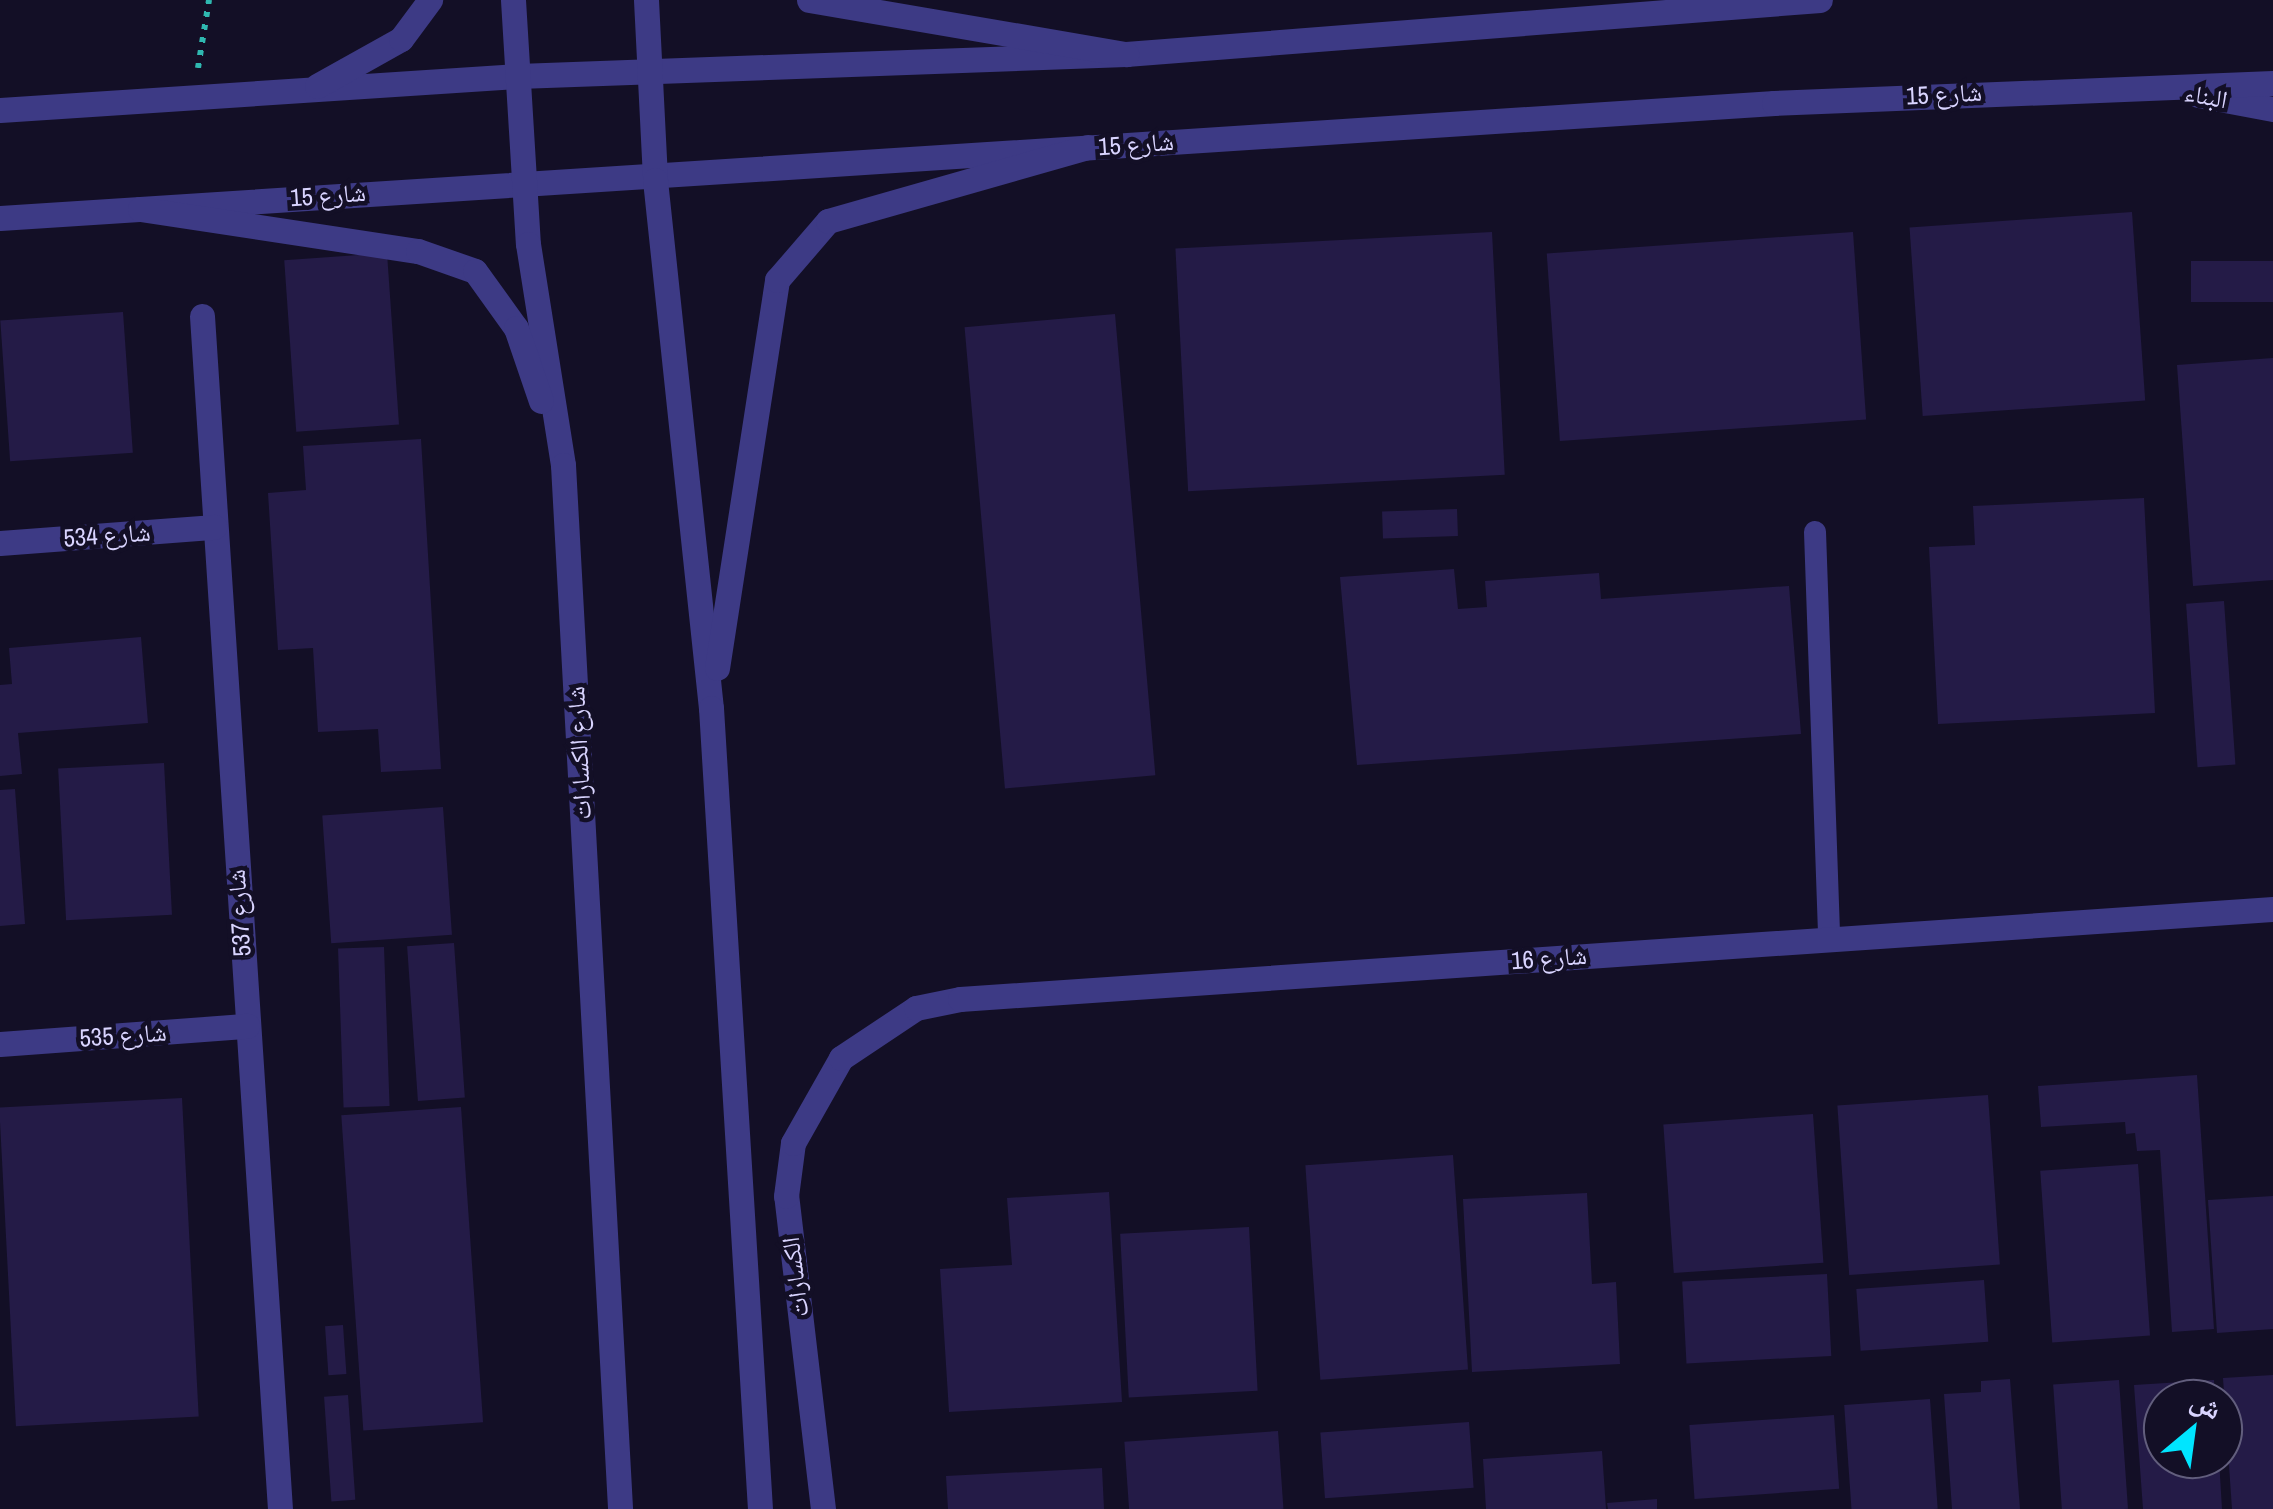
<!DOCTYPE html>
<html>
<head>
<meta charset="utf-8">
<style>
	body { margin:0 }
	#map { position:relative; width:2273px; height:1509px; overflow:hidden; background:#130f26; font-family:"Archivo Narrow","Noto Naskh Arabic",sans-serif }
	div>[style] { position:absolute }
	.building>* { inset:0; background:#241b47; transform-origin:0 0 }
	.path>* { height:6px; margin-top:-3px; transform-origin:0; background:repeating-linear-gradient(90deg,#2fb8b0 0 5px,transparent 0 13px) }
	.service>* { height:22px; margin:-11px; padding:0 11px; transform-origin:11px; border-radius:11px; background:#3d3a85 }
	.minor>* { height:25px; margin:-12.5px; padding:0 12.5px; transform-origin:12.5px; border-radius:12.5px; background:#3d3a85 }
	.tertiary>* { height:25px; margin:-12.5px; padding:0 12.5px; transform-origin:12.5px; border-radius:12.5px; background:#3d3a85 }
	span { translate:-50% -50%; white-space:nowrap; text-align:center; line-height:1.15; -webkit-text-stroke:9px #130f26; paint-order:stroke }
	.street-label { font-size:25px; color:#d9d4ff }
	.north { position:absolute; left:2143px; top:1379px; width:100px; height:100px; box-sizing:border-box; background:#130f26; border:2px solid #625e7d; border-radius:50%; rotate:29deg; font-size:28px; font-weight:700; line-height:40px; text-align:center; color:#d9d4ff }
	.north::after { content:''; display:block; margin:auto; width:35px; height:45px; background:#00e5ff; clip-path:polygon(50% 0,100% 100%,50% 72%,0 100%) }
</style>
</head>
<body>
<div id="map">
	<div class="building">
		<div style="left:2132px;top:212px;width:189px;height:223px;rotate:86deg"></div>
		<div style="left:1492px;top:232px;width:243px;height:317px;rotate:87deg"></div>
		<div style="left:1853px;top:232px;width:188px;height:307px;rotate:86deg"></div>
		<div style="left:387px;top:253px;width:172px;height:103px;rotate:86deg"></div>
		<div style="left:2273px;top:261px;width:41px;height:82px;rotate:90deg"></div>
		<div style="left:123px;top:312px;width:141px;height:123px;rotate:86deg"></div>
		<div style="left:1115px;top:314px;width:463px;height:151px;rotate:85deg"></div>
		<div style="clip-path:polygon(2273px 358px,2273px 580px,2193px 586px,2177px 365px)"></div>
		<div style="clip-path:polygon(421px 439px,441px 769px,381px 772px,378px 729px,318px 732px,313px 648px,278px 650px,268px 493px,306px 490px,303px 446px)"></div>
		<div style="clip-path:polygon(2144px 498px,2155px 713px,1938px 724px,1929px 547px,1975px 545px,1973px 506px)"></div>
		<div style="left:1457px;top:509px;width:27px;height:75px;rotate:88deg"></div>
		<div style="clip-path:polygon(1454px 569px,1458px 609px,1487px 607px,1485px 581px,1599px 573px,1601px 599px,1789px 586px,1801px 734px,1357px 765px,1340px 577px)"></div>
		<div style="left:2224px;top:601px;width:164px;height:38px;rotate:86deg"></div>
		<div style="clip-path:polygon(141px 637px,148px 723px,18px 733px,22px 774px,0 776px,0 685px,12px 684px,9px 648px)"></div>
		<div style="left:164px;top:763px;width:152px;height:106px;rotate:87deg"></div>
		<div style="clip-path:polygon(15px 789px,25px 924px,0 926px,0 790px)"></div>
		<div style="left:443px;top:807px;width:128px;height:121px;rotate:86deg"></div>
		<div style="left:454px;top:943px;width:155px;height:47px;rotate:86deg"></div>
		<div style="left:384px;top:947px;width:159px;height:46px;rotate:88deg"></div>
		<div style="clip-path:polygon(2197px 1075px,2214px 1329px,2172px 1332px,2160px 1150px,2137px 1151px,2135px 1133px,2126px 1134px,2125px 1122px,2041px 1127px,2038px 1086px)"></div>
		<div style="left:1988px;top:1095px;width:170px;height:151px;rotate:86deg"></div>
		<div style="left:182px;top:1098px;width:319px;height:183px;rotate:87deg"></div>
		<div style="left:461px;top:1107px;width:316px;height:120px;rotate:86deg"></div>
		<div style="left:1813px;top:1114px;width:149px;height:150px;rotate:86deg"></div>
		<div style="left:1453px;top:1155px;width:215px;height:148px;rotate:86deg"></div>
		<div style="left:2138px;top:1164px;width:172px;height:98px;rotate:86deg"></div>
		<div style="clip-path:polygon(1109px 1192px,1122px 1402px,949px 1412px,940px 1269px,1012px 1265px,1007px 1198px)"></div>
		<div style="clip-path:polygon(1587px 1193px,1592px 1284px,1616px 1282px,1620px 1364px,1472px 1372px,1463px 1199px)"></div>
		<div style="clip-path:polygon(2273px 1196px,2273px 1329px,2217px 1333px,2208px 1200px)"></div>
		<div style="left:1249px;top:1227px;width:164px;height:129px;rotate:87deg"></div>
		<div style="left:1827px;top:1274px;width:82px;height:145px;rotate:87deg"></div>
		<div style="left:1984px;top:1280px;width:62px;height:128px;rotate:86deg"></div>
		<div style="left:343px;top:1325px;width:49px;height:18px;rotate:86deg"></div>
		<div style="clip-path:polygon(2273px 1375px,2273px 1509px,2232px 1509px,2223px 1378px)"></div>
		<div style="clip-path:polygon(2010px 1379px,2020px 1509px,1952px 1509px,1944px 1394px,1981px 1392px,1981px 1381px)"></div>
		<div style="left:2119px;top:1380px;width:129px;height:66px;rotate:86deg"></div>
		<div style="clip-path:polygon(2214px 1380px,2215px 1399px,2163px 1399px,2163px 1459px,2219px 1459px,2222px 1509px,2143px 1509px,2134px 1385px)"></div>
		<div style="left:348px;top:1395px;width:105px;height:24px;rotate:86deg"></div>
		<div style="left:1930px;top:1399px;width:110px;height:86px;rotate:86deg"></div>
		<div style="left:1834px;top:1415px;width:74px;height:145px;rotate:86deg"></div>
		<div style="left:1469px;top:1422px;width:66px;height:149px;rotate:86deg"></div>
		<div style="left:1278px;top:1431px;width:78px;height:154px;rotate:86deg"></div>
		<div style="clip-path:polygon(1602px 1451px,1606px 1509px,1486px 1509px,1483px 1459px)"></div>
		<div style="clip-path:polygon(1102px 1468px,1104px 1509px,948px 1509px,946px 1476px)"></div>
		<div style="clip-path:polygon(1657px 1499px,1657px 1509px,1608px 1509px,1607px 1503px)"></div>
	</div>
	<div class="path">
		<div style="left:198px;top:68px;width:69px;rotate:-80.8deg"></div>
	</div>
	<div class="service">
		<div style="left:1815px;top:532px;width:406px;rotate:88deg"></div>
	</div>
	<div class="minor">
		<div style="left:2198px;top:95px;width:76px;rotate:10.6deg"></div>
		<div style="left:0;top:110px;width:519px;rotate:-3.76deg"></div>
		<div style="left:518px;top:76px;width:608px;rotate:-2.07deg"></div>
		<div style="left:1126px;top:54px;width:696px;rotate:-4.45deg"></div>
		<div style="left:0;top:218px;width:1778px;rotate:-3.71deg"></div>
		<div style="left:1774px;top:103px;width:499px;rotate:-2.3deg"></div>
		<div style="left:202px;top:316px;width:1196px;rotate:86.26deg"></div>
		<div style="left:0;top:543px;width:215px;rotate:-4.3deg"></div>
		<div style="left:0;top:1044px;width:248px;rotate:-4.2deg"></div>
		<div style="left:823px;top:1509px;width:315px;rotate:-96.7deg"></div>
		<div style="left:786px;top:1196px;width:53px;rotate:-82.5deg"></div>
		<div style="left:793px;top:1143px;width:98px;rotate:-60.5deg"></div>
		<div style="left:841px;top:1058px;width:90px;rotate:-33.7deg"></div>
		<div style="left:916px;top:1008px;width:45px;rotate:-11.6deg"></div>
		<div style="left:960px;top:999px;width:1316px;rotate:-3.92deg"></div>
	</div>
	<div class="tertiary">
		<div style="left:513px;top:0;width:244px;rotate:86.5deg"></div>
		<div style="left:528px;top:244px;width:224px;rotate:81deg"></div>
		<div style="left:563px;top:465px;width:1046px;rotate:86.87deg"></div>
		<div style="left:646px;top:0;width:180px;rotate:87.1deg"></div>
		<div style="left:655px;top:180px;width:531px;rotate:83.95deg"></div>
		<div style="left:711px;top:708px;width:802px;rotate:86.5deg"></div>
		<div style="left:809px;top:0;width:322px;rotate:9.7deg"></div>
		<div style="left:317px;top:86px;width:96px;rotate:-29.2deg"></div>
		<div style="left:401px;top:39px;width:49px;rotate:-53.4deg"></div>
		<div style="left:140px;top:209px;width:281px;rotate:8.6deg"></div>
		<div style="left:418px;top:251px;width:60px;rotate:19.3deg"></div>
		<div style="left:475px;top:271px;width:70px;rotate:54.3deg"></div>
		<div style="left:516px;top:328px;width:77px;rotate:71.1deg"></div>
		<div style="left:717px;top:668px;width:393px;rotate:-81.2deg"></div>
		<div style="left:777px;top:280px;width:78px;rotate:-49.2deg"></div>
		<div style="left:828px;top:221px;width:270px;rotate:-15.9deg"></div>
	</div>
	<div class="street-label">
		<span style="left:1944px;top:94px;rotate:-3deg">شارع 15</span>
		<span style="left:2206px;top:96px;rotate:11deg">البناء</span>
		<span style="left:1136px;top:144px;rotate:-4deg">شارع 15</span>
		<span style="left:328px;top:195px;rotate:-4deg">شارع 15</span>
		<span style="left:107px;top:535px;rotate:-4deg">شارع 534</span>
		<span style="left:579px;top:753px;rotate:-93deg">شارع الكسارات</span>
		<span style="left:239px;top:913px;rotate:-94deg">شارع 537</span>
		<span style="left:1549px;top:958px;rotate:-4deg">شارع 16</span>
		<span style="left:123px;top:1035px;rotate:-4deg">شارع 535</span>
		<span style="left:795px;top:1277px;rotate:-97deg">الكسارات</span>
	</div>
	<div class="north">ش</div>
</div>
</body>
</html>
